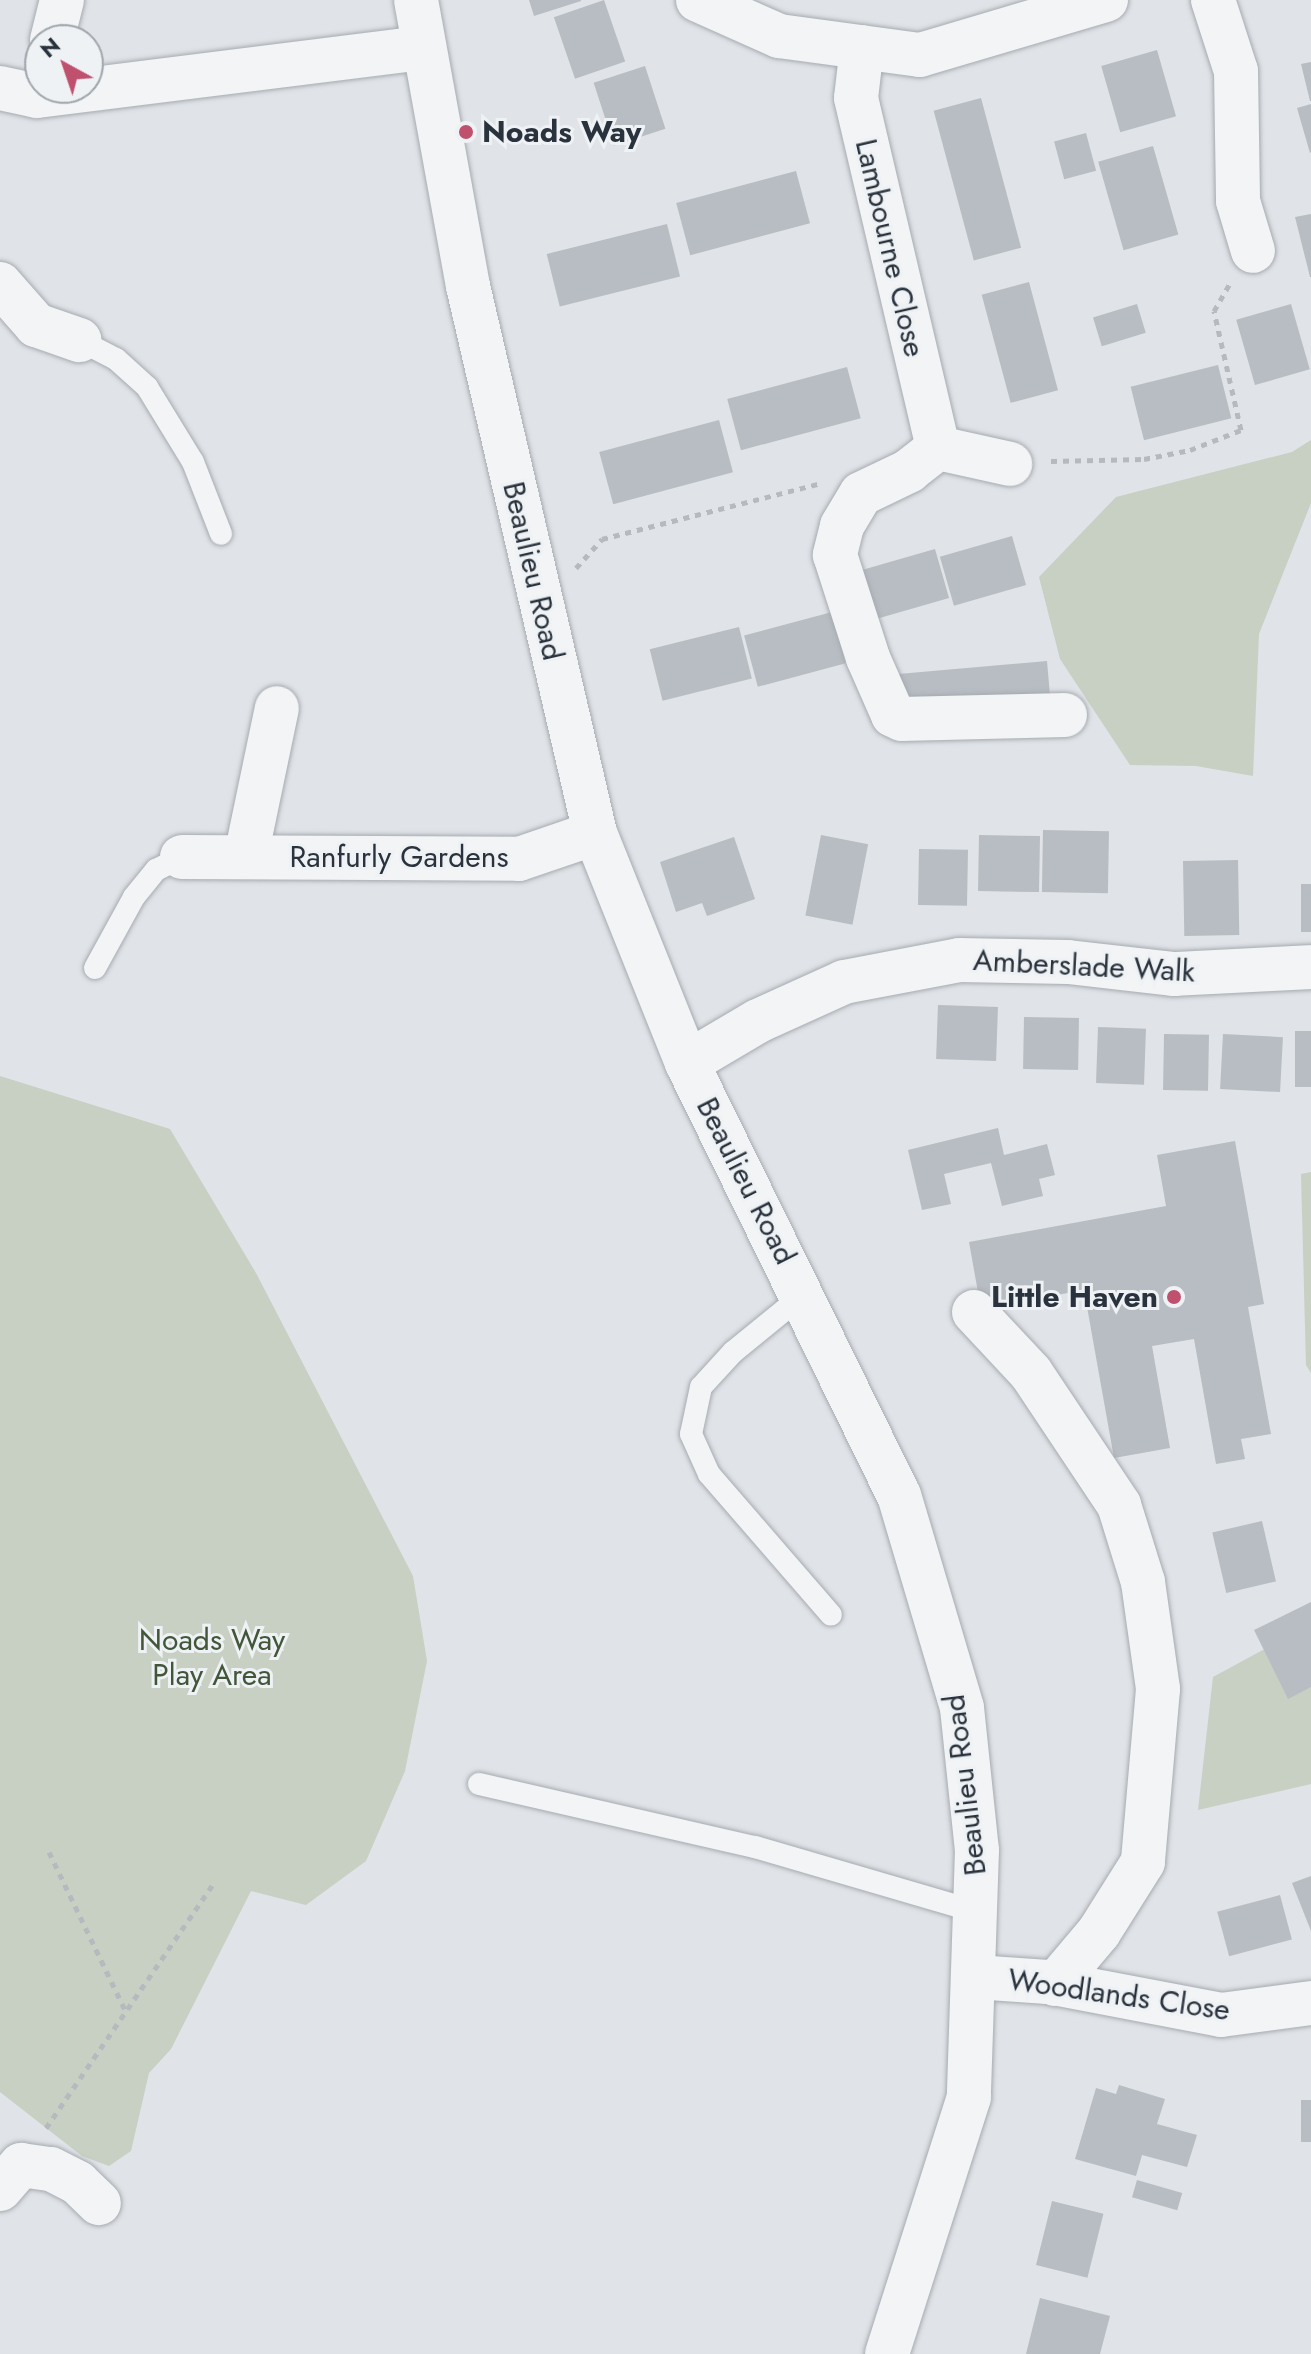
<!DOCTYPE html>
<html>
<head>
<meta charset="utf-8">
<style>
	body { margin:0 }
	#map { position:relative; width:1311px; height:2354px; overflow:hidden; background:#e0e3e7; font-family:Jost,sans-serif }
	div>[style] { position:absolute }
	.green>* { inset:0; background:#c7d0c2 }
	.building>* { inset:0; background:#b7bdc3; transform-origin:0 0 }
	.path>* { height:5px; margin-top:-2.5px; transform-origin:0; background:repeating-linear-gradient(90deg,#b6babe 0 6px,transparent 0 12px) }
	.roads { filter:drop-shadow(0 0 2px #a6abb1) drop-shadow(0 0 2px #a6abb1) }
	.service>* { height:22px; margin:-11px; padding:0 11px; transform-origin:11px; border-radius:11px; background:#f2f4f6 }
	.minor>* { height:44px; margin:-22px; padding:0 22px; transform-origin:22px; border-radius:22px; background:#f2f4f6 }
	.tertiary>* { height:44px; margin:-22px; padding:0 22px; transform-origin:22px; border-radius:22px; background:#f2f4f6 }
	.dots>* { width:22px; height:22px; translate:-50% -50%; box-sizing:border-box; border:4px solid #eff2f5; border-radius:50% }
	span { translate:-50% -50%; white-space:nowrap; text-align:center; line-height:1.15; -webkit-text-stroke:6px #eff2f5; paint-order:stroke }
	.poi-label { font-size:30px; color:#2a333d; font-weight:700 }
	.left { translate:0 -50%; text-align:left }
	.right { translate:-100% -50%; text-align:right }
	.street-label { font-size:30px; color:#2a333d }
	.park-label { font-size:30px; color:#425739 }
	.north { position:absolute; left:24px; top:24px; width:80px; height:80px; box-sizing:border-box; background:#eff2f5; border:2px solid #a0a6ab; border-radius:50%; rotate:320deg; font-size:22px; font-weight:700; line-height:32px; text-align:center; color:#2a333d }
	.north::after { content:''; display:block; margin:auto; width:28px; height:36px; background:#bf516e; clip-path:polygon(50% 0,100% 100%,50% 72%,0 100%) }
</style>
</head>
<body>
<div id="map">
	<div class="green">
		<div style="clip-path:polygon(1311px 440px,1311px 503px,1259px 634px,1253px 776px,1196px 766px,1130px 765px,1060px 659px,1039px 577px,1116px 497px,1292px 452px)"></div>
		<div style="clip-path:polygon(0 1076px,170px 1129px,256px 1273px,413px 1576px,427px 1661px,405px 1771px,366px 1861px,306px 1905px,251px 1891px,171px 2049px,149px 2073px,131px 2151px,109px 2166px,82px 2156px,0 2092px)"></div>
		<div style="clip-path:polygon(1311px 1172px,1311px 1373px,1306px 1365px,1301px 1174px)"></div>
		<div style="clip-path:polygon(1311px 1624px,1311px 1784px,1198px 1810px,1213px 1677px)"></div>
	</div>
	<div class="building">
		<div style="clip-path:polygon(529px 0,581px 0,581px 1px,534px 16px)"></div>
		<div style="left:604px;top:0;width:65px;height:53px;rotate:71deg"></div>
		<div style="left:1157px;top:50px;width:69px;height:58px;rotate:74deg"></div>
		<div style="clip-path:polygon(1311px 62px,1311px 101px,1310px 101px,1301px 64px)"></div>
		<div style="left:645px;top:66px;width:66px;height:54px;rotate:72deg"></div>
		<div style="left:981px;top:98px;width:155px;height:49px;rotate:75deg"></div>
		<div style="clip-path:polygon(1311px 104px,1311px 152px,1310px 153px,1297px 108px)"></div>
		<div style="left:1086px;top:133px;width:39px;height:33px;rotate:75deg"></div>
		<div style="left:1153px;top:146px;width:92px;height:57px;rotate:74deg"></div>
		<div style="left:796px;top:171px;width:54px;height:124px;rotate:75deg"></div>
		<div style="clip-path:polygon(1311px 214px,1311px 277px,1310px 277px,1295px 217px)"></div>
		<div style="left:667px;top:224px;width:54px;height:124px;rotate:76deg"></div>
		<div style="left:1029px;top:282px;width:112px;height:49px;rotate:75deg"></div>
		<div style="left:1137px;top:304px;width:30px;height:46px;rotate:73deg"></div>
		<div style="left:1291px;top:304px;width:68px;height:57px;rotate:74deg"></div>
		<div style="left:1218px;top:365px;width:55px;height:90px;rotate:76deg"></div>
		<div style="left:847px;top:367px;width:53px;height:124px;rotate:75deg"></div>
		<div style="left:719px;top:420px;width:54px;height:124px;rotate:75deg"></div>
		<div style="left:1012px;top:536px;width:51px;height:75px;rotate:74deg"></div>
		<div style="left:935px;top:549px;width:51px;height:75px;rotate:74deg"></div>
		<div style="left:832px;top:612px;width:53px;height:91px;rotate:75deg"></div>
		<div style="left:739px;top:627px;width:53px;height:92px;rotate:76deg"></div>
		<div style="left:1047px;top:661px;width:35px;height:152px;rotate:85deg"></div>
		<div style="left:1043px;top:830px;width:66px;height:62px;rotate:1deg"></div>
		<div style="left:821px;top:835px;width:48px;height:82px;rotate:11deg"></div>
		<div style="left:979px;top:835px;width:61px;height:56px;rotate:1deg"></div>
		<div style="clip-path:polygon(734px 837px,755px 899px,707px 916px,702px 903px,676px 912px,660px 862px)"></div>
		<div style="left:919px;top:849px;width:49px;height:56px;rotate:1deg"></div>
		<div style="left:1238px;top:860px;width:75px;height:55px;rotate:89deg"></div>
		<div style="left:1301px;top:884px;width:10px;height:48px"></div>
		<div style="left:938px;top:1005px;width:60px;height:54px;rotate:2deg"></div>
		<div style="left:1024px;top:1017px;width:55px;height:52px;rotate:1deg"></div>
		<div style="left:1098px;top:1027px;width:48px;height:56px;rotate:2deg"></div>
		<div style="left:1295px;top:1031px;width:16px;height:56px"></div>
		<div style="left:1164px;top:1034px;width:45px;height:56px;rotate:1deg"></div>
		<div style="left:1223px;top:1034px;width:60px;height:55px;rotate:3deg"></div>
		<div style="clip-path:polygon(998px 1128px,1004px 1155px,1047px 1144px,1055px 1175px,1039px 1179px,1043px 1196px,1002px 1206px,991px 1163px,944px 1174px,951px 1204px,922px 1210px,908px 1150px)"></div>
		<div style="clip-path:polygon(1235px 1141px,1264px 1304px,1248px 1307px,1271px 1434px,1241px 1439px,1245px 1459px,1216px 1464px,1194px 1339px,1152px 1346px,1170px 1448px,1114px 1458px,1084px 1290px,981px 1309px,969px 1242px,1166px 1206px,1157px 1155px)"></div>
		<div style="left:1262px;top:1521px;width:62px;height:51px;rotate:77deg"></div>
		<div style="clip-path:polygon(1311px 1602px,1311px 1687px,1288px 1699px,1254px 1630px)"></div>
		<div style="clip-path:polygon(1311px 1876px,1311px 1931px,1292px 1883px)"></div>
		<div style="left:1280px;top:1895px;width:46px;height:65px;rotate:75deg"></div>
		<div style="clip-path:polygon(1119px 2085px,1165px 2099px,1157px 2124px,1197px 2135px,1187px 2167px,1142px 2155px,1136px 2176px,1075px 2159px,1096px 2088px,1116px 2094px)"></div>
		<div style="left:1301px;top:2100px;width:10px;height:42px"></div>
		<div style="left:1137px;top:2180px;width:47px;height:18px;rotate:16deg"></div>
		<div style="left:1052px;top:2201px;width:53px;height:66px;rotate:14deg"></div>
		<div style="clip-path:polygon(1040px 2298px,1110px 2316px,1100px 2354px,1026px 2354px)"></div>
	</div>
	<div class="path">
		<div style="left:1051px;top:461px;width:93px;rotate:-1.2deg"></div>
		<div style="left:1144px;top:459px;width:47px;rotate:-11.1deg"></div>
		<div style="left:1190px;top:450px;width:55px;rotate:-21.4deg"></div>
		<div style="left:1241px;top:430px;width:122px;rotate:-102.8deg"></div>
		<div style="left:1214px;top:311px;width:32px;rotate:-60deg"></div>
		<div style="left:576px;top:568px;width:39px;rotate:-48deg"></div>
		<div style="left:602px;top:539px;width:226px;rotate:-14.3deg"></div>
		<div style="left:49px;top:1852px;width:175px;rotate:64.3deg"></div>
		<div style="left:46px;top:2128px;width:299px;rotate:-55.6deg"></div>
	</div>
	<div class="roads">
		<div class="service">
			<div style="left:79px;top:340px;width:42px;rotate:27.2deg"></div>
			<div style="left:116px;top:359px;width:42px;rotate:42.1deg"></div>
			<div style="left:147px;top:387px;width:88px;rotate:58.5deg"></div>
			<div style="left:193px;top:462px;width:77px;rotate:68.7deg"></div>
			<div style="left:95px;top:968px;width:81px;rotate:-61.2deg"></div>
			<div style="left:134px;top:897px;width:35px;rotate:-51deg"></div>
			<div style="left:156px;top:870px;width:29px;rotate:-27deg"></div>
			<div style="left:803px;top:1295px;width:90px;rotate:140.8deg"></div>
			<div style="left:733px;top:1352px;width:47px;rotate:132.4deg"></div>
			<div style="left:701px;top:1387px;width:48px;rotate:102deg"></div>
			<div style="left:691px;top:1434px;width:44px;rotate:65.8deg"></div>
			<div style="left:709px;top:1474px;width:186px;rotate:49.1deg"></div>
			<div style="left:479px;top:1784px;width:283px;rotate:12.9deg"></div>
			<div style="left:755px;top:1847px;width:231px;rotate:16.3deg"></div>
		</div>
		<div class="minor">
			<div style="left:698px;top:0;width:89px;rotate:24deg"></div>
			<div style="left:779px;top:36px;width:142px;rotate:7.7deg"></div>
			<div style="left:920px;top:55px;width:194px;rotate:-16.5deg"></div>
			<div style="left:1213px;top:0;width:75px;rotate:72.1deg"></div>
			<div style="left:1236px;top:71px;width:130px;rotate:89.1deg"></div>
			<div style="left:1238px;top:201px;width:52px;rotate:73.3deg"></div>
			<div style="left:52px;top:40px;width:41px;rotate:-76deg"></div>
			<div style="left:862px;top:47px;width:51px;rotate:96.7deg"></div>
			<div style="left:856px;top:98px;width:359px;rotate:76.8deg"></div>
			<div style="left:938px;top:448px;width:37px;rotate:142deg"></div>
			<div style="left:909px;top:471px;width:53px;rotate:154.4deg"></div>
			<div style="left:861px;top:494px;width:37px;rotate:121deg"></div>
			<div style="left:842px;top:526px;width:30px;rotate:104deg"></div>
			<div style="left:835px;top:555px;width:108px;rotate:72.2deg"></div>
			<div style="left:868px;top:658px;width:62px;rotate:66.3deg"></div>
			<div style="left:893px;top:715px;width:10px;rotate:24deg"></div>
			<div style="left:902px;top:719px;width:163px;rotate:-1.4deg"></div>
			<div style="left:0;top:88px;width:38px;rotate:12deg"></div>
			<div style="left:37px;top:96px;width:389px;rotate:-7.1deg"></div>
			<div style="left:0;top:284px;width:55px;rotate:48.7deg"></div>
			<div style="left:36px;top:325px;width:46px;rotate:19.2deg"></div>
			<div style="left:938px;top:448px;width:74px;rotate:12.5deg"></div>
			<div style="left:246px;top:856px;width:151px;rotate:-78.2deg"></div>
			<div style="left:182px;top:857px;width:337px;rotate:0.3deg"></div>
			<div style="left:519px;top:859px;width:80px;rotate:-18.9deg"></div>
			<div style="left:687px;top:1063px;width:82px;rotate:-30.6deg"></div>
			<div style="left:758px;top:1021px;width:94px;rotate:-24.4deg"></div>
			<div style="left:844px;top:982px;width:117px;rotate:-10.8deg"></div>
			<div style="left:959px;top:960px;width:109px;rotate:1.1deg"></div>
			<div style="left:1068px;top:962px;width:107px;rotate:6.5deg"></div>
			<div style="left:1174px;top:974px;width:137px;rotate:-2.9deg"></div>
			<div style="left:974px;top:1312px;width:83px;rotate:46.9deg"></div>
			<div style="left:1031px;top:1373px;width:159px;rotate:56.3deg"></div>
			<div style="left:1119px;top:1505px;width:81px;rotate:72.7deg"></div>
			<div style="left:1143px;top:1582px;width:108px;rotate:82deg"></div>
			<div style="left:1158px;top:1689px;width:174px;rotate:95deg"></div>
			<div style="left:1143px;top:1862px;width:83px;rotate:122.2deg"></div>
			<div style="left:1099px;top:1932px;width:68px;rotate:130.2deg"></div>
			<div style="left:975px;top:1977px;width:73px;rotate:3.9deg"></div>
			<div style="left:1048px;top:1982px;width:176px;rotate:10.8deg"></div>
			<div style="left:1221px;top:2015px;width:91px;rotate:-7.6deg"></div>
			<div style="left:0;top:2189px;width:32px;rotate:-49deg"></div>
			<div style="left:21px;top:2165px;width:30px;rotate:8deg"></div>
			<div style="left:51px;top:2169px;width:30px;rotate:27deg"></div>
			<div style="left:78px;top:2183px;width:29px;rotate:44deg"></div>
		</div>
		<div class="tertiary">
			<div style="left:416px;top:0;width:291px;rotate:79.7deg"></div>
			<div style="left:468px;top:286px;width:562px;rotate:76.93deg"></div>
			<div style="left:595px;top:833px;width:248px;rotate:68.2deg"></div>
			<div style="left:687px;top:1063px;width:481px;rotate:63.9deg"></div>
			<div style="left:899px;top:1495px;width:222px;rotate:73.5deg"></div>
			<div style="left:962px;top:1708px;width:143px;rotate:84deg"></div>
			<div style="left:977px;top:1850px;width:247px;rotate:91.9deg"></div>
			<div style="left:969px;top:2097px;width:270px;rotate:107.7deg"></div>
		</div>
	</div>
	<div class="dots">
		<div style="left:466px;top:132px;background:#bf516e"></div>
		<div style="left:1174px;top:1297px;background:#bf516e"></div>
	</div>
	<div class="poi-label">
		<span class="left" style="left:482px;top:132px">Noads Way</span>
		<span class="right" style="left:1158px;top:1297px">Little Haven</span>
	</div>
	<div class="street-label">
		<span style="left:890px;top:248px;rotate:77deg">Lambourne Close</span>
		<span style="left:533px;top:571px;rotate:77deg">Beaulieu Road</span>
		<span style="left:399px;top:857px">Ranfurly Gardens</span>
		<span style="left:1084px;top:966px;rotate:3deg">Amberslade Walk</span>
		<span style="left:746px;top:1181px;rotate:63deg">Beaulieu Road</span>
		<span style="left:965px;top:1785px;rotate:-97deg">Beaulieu Road</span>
		<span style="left:1119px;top:1995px;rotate:8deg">Woodlands Close</span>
	</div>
	<div class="park-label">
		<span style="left:212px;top:1657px">Noads Way<br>Play Area</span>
	</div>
	<div class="north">N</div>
</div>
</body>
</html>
